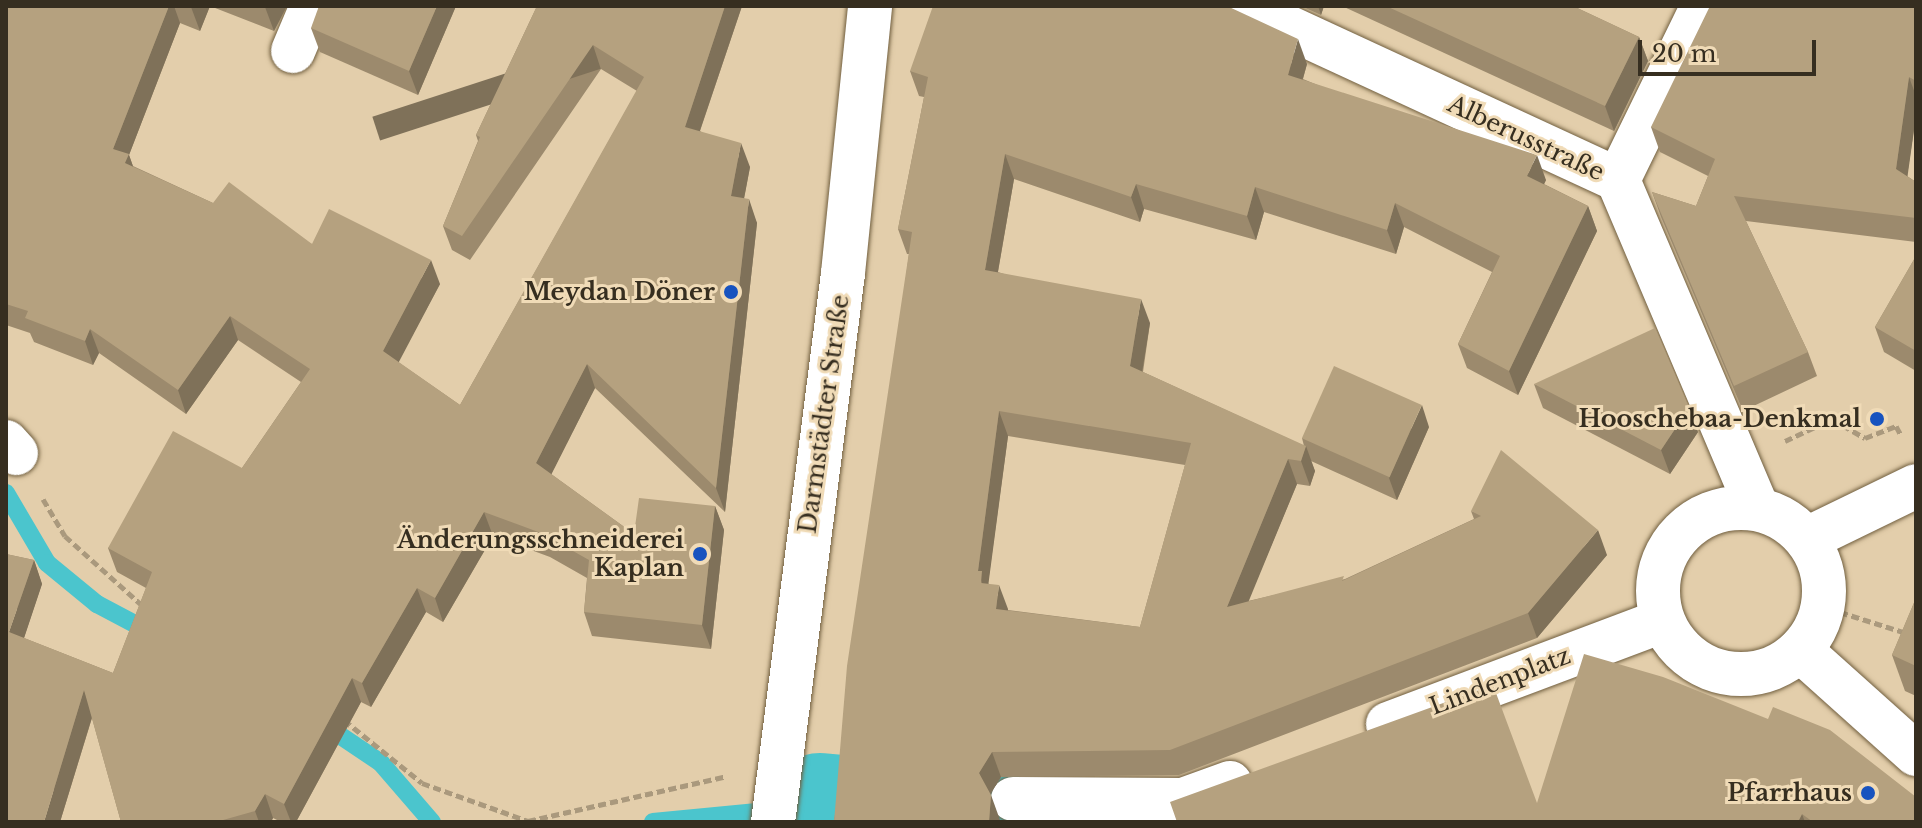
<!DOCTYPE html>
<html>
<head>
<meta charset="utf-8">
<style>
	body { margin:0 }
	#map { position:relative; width:1922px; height:828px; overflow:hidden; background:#e3ceab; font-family:"Libre Baskerville",serif }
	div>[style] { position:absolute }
	.stream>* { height:18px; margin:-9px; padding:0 9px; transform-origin:9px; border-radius:9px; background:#4bc5cd }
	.river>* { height:106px; margin:-53px; padding:0 53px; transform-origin:53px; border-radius:53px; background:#4bc5cd }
	.path>* { height:5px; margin-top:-2.5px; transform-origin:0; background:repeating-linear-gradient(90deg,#aa997d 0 8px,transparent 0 12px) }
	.roads { filter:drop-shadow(0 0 2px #715f3f) drop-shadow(0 0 2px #715f3f) }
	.minor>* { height:44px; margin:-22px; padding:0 22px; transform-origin:22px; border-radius:22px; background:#fff }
	.minor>.ring { margin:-22px; padding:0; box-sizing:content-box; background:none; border:44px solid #fff; border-radius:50% }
	.wall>* { inset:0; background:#9c8a6d }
	.shaded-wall>* { inset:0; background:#7f7159; transform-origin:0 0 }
	.building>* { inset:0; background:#b5a17f; transform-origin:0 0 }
	.dots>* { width:22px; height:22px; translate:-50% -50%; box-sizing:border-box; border:4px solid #f0dbb7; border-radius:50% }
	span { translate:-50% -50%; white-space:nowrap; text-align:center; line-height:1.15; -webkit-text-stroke:6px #f0dbb7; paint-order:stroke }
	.street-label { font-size:24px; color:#362e20 }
	.poi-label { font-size:24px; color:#362e20; font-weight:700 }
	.right { translate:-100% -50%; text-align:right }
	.frame { position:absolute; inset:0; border:8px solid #362e20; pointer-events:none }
	.scale { position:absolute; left:1638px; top:40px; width:178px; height:36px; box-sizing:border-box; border:4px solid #362e20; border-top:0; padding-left:10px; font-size:24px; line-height:28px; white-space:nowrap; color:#362e20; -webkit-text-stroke:6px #f0dbb7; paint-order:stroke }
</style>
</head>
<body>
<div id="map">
	<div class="stream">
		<div style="left:6px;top:493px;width:81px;rotate:59.6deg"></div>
		<div style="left:47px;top:563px;width:65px;rotate:39.4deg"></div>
		<div style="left:97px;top:604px;width:62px;rotate:27.8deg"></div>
		<div style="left:323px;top:724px;width:70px;rotate:33.9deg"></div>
		<div style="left:381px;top:763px;width:78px;rotate:49.2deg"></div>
		<div style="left:653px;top:822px;width:168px;rotate:-5.5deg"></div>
	</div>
	<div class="river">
		<div style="left:820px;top:806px;width:173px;rotate:5.3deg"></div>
	</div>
	<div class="path">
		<div style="left:1785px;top:441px;width:52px;rotate:-25.1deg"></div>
		<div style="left:1832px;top:419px;width:38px;rotate:30deg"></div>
		<div style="left:1865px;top:438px;width:33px;rotate:-21deg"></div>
		<div style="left:1896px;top:426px;width:10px;rotate:61deg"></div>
		<div style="left:43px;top:499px;width:43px;rotate:59.3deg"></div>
		<div style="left:65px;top:536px;width:106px;rotate:41.9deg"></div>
		<div style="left:1840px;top:612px;width:80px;rotate:17.5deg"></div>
		<div style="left:344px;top:720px;width:100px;rotate:38.9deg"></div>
		<div style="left:422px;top:783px;width:113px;rotate:19.7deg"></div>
		<div style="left:528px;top:821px;width:201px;rotate:-12.7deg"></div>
	</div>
	<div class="roads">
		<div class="minor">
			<div style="left:1242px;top:6px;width:414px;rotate:24.8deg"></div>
			<div style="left:1618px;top:180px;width:356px;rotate:67deg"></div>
			<div style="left:293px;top:51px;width:49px;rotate:-67.1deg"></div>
			<div style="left:1618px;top:180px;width:194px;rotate:-64deg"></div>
			<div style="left:6px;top:442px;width:15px;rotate:48deg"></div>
			<div class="ring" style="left:1658px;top:508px;width:122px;height:122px"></div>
			<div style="left:1807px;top:539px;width:121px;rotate:-25.9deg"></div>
			<div style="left:1800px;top:650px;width:156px;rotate:41.9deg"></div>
			<div style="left:1388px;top:724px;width:293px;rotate:-20.6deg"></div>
			<div style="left:1013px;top:799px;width:170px;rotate:0.3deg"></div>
			<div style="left:1183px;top:800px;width:50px;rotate:-19.9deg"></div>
			<div style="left:773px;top:822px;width:553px;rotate:-82.73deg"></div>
			<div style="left:843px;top:273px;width:268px;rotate:-84.2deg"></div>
		</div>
	</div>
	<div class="wall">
		<div style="clip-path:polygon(6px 6px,287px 6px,274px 31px,210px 6px,200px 31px,180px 23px,129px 155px,133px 166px,213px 203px,312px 244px,440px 284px,398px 362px,460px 405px,637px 91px,601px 69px,470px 260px,452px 250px,443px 226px,478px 141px,476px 135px,537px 6px,742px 6px,700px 131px,750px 167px,744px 198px,757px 223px,725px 512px,595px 388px,551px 474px,634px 534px,715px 506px,724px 530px,711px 649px,592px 636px,584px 612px,587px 578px,550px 557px,493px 536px,443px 622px,426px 612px,371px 707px,361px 702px,296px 822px,281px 822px,273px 818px,271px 822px,121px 822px,92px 718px,60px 822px,6px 554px,34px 560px,42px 584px,24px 638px,113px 673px,146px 588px,117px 572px,108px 548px,242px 468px,301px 382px,238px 340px,186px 414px,99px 353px,93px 365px,34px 342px,30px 333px,6px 325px)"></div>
		<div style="clip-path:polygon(456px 6px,418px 95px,320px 52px,311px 28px)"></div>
		<div style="clip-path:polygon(1301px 6px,1324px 6px,1321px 15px)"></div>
		<div style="clip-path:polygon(1342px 6px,1573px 6px,1639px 37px,1648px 61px,1614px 131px)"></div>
		<div style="clip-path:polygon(1916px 6px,1916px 116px,1907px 176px,1916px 182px,1916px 242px,1746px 221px,1808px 352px,1817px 376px,1743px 411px,1661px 217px,1652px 192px,1696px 206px,1708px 176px,1660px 152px,1651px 127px)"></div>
		<div style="clip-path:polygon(evenodd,1307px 64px,1303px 79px,1546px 180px,1544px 184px,1588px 206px,1597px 231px,1518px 395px,1467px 368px,1458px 344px,1492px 272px,1404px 227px,1396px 254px,1264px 212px,1256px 240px,1144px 209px,1140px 222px,1014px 179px,998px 272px,1150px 323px,1143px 372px,1304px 446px,1302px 438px,1429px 427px,1397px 500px,1311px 461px,1315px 471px,1310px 486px,1297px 484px,1248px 601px,1345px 579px,1474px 519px,1471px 511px,1607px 555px,1537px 638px,1179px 775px,1001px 777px,990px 794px,1000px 822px,834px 822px,909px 254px,907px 254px,898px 229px,924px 97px,919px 96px,910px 71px,1307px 64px,1008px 436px,1185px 465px,1140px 627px,1008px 610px,988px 583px,1008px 436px)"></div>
		<div style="clip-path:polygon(1916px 256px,1916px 371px,1884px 352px,1875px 327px)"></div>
		<div style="clip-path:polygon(1534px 384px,1698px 432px,1670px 474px,1543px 408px)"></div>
		<div style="clip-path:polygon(1916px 598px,1916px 696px,1905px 691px,1892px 655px)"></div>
		<div style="clip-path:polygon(1916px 797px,1916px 822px,1177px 822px,1537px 803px)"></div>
	</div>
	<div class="shaded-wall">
		<div style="clip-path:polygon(169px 6px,174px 6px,180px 23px,129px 155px,137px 178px,113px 149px)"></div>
		<div style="clip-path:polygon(192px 6px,210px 6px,200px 31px,191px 7px)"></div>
		<div style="clip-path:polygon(266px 6px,287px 6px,274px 31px,265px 7px)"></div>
		<div style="clip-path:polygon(437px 6px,456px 6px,418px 95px,409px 71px)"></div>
		<div style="clip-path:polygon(725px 6px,742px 6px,693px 151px,685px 127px)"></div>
		<div style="clip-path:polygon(1318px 6px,1324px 6px,1321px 15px)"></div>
		<div style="clip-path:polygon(1639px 37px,1648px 61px,1614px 131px,1605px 106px)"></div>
		<div style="clip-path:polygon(1298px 39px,1307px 64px,1297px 99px,1288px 75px)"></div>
		<div style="left:593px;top:45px;width:25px;height:232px;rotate:72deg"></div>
		<div style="clip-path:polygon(1909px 77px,1916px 96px,1916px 116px,1905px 194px,1896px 169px)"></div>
		<div style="clip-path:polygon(741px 143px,750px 167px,740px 220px,731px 196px)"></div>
		<div style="clip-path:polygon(1005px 154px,1014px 179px,994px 294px,985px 270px)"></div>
		<div style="clip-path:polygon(1537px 155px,1546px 180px,1536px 201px,1527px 176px)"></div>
		<div style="clip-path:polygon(1136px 184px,1144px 209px,1140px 222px,1131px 197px)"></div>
		<div style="clip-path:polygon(1255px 187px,1264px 212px,1256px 240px,1247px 216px)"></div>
		<div style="clip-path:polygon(749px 199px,757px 223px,725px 512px,716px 488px)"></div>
		<div style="clip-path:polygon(1395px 203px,1404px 227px,1396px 254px,1387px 230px)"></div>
		<div style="clip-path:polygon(1588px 206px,1597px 231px,1518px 395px,1509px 371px)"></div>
		<div style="clip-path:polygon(431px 260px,440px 284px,392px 375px,383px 351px)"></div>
		<div style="clip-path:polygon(1141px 299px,1150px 323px,1139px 391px,1130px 366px)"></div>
		<div style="clip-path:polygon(230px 316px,238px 340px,186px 414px,178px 390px)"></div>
		<div style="clip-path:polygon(90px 329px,99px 353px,93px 365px,85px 341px)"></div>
		<div style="clip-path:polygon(587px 364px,595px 388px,545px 487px,536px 463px)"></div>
		<div style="clip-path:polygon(1422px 405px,1429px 427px,1397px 500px,1389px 478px)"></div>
		<div style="clip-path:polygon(1689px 408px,1698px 432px,1670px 474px,1661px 450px)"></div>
		<div style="clip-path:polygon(999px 411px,1008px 436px,988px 587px,990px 607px,978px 571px)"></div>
		<div style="clip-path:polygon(1306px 446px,1315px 471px,1310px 486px,1301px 461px)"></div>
		<div style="clip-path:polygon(1288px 459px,1297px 484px,1236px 632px,1227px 607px)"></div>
		<div style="clip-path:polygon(715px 506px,724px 530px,711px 649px,702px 625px)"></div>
		<div style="clip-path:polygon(484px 512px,493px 536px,443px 622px,435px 598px)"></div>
		<div style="clip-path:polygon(1598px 530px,1607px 555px,1537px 638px,1528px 613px)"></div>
		<div style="clip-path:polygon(34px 560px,42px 584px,18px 656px,9px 632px)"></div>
		<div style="clip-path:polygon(999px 585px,1008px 609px,1005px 634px,996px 609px)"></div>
		<div style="clip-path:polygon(417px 588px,426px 612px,371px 707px,362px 683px)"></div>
		<div style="clip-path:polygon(352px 678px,361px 702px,296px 822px,291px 822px,284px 804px)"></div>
		<div style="clip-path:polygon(84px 690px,93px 714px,60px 822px,44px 822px)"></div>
		<div style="clip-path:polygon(992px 752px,1001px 777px,988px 798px,979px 773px)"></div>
		<div style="clip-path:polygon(265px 794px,273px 818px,271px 822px,259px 822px,255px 811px)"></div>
		<div style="clip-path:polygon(991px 795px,1000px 820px,1000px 822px,989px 822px)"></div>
		<div style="clip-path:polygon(1802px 814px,1805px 822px,1798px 822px)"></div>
	</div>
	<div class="building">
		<div style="clip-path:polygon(6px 6px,169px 6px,113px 149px,129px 154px,125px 163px,213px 203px,229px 182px,312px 244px,329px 209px,431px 260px,383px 351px,460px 405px,644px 77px,593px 45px,462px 236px,443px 226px,480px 137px,476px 135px,537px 6px,725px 6px,685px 127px,741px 143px,731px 196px,749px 199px,716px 488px,587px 364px,536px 463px,634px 534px,639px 498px,715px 506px,702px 625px,584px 612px,589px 560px,541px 533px,484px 512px,435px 598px,417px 588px,362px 683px,352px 678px,284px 804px,265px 794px,255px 811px,216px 822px,121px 822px,84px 690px,44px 822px,6px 822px,6px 554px,34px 560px,9px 632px,113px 673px,152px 572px,108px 548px,173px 431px,242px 468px,310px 369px,230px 316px,178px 390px,90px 329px,85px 341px,25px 318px,28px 311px,6px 304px)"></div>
		<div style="clip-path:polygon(319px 6px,437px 6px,409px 71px,311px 28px)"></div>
		<div style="clip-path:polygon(evenodd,933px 6px,1227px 6px,1298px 39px,1288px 75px,1537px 155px,1527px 176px,1588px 206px,1509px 371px,1458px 344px,1500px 256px,1395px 203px,1387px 230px,1255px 187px,1247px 216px,1136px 184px,1131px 197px,1005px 154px,985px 270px,1141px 299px,1130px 366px,1306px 446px,1301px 461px,1288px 459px,1227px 607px,1344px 576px,1342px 581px,1481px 516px,1471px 511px,1501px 450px,1598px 530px,1528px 613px,1170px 750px,992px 752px,979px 773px,991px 795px,989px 822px,834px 822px,847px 666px,912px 232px,898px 229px,928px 77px,910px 71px,933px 6px,999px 411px,1191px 443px,1140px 627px,996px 609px,999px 585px,981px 583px,982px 571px,978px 571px,999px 411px)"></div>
		<div style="clip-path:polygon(1386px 6px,1573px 6px,1639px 37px,1605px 106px)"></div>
		<div style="clip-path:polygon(1710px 6px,1916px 6px,1916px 81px,1909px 77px,1896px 169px,1916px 182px,1916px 218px,1734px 196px,1808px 352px,1734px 386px,1652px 192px,1696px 206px,1715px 159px,1651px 127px)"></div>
		<div style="clip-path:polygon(1916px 256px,1916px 351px,1875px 327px)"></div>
		<div style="clip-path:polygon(1655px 328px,1689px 408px,1661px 450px,1534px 384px)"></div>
		<div style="left:1334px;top:366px;width:96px;height:79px;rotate:24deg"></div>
		<div style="clip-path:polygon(1916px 598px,1916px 666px,1892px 655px)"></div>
		<div style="clip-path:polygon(1584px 654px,1663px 677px,1768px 719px,1773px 707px,1830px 730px,1916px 797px,1916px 822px,1813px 822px,1802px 814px,1798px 822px,1177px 822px,1170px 802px,1493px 685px,1537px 803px)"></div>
	</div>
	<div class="dots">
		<div style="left:731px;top:292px;background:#1853bf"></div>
		<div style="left:1877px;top:419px;background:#1853bf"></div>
		<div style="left:700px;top:554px;background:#1853bf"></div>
		<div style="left:1868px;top:793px;background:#1853bf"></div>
	</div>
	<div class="street-label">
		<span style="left:1526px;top:138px;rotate:25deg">Alberusstraße</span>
		<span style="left:824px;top:414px;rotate:-82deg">Darmstädter Straße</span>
		<span style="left:1500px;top:681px;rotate:-21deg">Lindenplatz</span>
	</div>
	<div class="poi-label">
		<span class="right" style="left:715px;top:292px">Meydan Döner</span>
		<span class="right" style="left:1861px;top:419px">Hooschebaa-Denkmal</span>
		<span class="right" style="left:684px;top:554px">Änderungsschneiderei<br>Kaplan</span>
		<span class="right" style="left:1852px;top:793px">Pfarrhaus</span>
	</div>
	<div class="frame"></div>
	<div class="scale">20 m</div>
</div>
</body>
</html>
